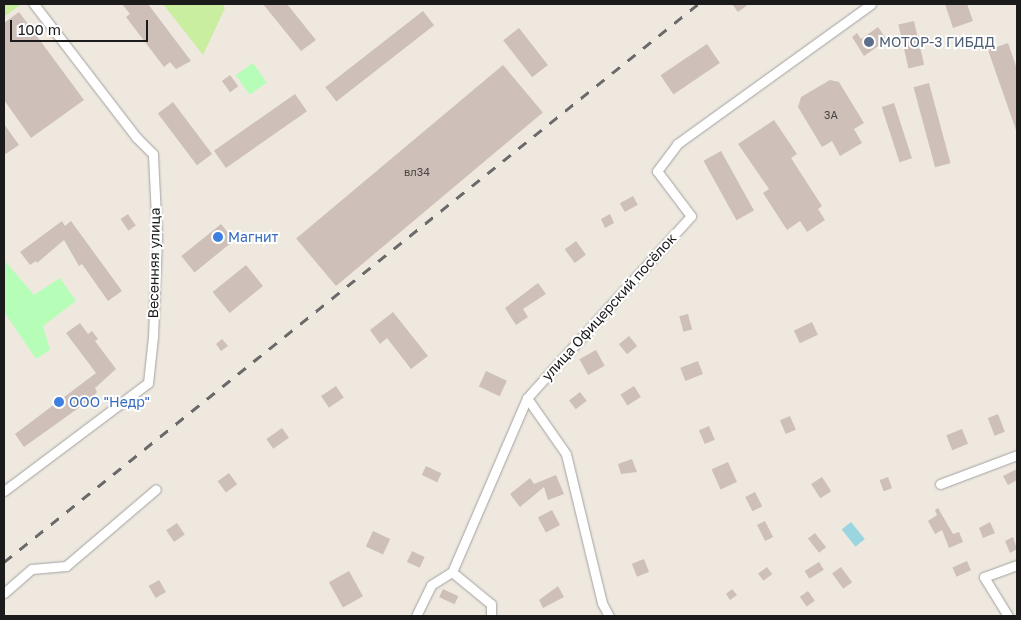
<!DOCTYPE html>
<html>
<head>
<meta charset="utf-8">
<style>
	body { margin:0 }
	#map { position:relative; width:1021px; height:620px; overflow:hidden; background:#eee8df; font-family:"Golos Text",sans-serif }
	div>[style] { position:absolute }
	.grass>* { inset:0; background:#caee9f }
	.park>* { inset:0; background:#b6feb8; transform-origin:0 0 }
	.water>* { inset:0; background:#9bd5e0; transform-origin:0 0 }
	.building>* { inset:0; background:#cec0b8; transform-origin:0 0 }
	.roads { filter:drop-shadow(0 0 1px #a2a2a2) drop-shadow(0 0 1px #a2a2a2) }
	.minor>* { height:9px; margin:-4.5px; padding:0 4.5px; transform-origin:4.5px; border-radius:4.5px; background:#fff }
	.rail>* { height:2.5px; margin-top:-1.25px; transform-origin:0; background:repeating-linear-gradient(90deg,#696969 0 10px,transparent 0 20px) }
	.dots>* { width:14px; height:14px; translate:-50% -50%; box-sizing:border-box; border:2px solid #fff; border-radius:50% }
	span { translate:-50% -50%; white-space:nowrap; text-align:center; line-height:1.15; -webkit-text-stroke:4px #fff; paint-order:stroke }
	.number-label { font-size:11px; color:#484442 }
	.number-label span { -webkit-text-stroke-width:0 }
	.service-label { font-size:14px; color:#4e5e75 }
	.left { translate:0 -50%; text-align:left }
	.shop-label { font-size:14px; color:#366cbe }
	.street-label { font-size:14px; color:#1b1b1b }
	.frame { position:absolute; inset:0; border:5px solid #1b1b1b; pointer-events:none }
	.scale { position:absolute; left:10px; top:20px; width:138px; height:22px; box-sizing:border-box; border:2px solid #1b1b1b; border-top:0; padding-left:6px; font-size:15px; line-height:18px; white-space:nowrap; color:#1b1b1b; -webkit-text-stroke:4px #fff; paint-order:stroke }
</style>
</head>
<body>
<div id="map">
	<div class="grass">
		<div style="clip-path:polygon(4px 4px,19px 4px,20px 5px,4px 17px)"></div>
		<div style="clip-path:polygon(163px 4px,222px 4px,225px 8px,203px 55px)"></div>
	</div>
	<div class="park">
		<div style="left:253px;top:63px;width:24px;height:21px;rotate:55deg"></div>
		<div style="clip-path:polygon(4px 260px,34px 295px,60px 278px,76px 301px,43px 326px,50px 350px,36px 359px,4px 312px)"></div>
	</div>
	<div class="water">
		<div style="left:851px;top:522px;width:22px;height:12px;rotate:51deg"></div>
	</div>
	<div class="building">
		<div style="clip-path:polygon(122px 4px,148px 4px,191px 61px,176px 69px,170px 62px,164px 67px,126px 17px,130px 14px)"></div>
		<div style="clip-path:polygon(263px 4px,287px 4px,316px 40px,301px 51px)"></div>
		<div style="clip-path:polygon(732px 4px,749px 4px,738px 12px)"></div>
		<div style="clip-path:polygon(945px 4px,967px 4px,973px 21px,953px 28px)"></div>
		<div style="left:423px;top:11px;width:18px;height:124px;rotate:52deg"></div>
		<div style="clip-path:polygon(19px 12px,84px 100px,31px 138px,4px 100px,4px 23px)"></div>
		<div style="left:914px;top:21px;width:45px;height:16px;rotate:77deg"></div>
		<div style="clip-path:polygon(878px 27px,887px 40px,864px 56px,852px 37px,857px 33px,861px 39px)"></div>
		<div style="left:519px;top:28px;width:47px;height:20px;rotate:52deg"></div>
		<div style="clip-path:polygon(1008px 43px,1017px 69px,1016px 130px,988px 50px)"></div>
		<div style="left:707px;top:44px;width:23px;height:56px;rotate:56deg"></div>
		<div style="left:503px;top:65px;width:62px;height:270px;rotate:50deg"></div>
		<div style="left:230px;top:75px;width:14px;height:10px;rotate:54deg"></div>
		<div style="clip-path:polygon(830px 80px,839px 82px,864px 123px,854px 129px,862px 143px,840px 156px,832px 141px,822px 147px,798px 107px,801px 97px)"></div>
		<div style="left:929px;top:83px;width:83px;height:16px;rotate:75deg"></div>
		<div style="left:295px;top:94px;width:21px;height:99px;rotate:55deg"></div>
		<div style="left:173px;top:102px;width:65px;height:19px;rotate:53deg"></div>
		<div style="left:894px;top:103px;width:58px;height:13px;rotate:72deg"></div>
		<div style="clip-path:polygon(774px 120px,797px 154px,791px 158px,822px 206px,818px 209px,825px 220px,807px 232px,800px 221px,787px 230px,763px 193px,769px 189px,738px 144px)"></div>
		<div style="clip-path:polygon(4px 124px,19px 145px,4px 155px)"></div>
		<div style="left:721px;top:151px;width:68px;height:20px;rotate:61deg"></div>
		<div style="left:633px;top:196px;width:10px;height:15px;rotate:61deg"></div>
		<div style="left:128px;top:214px;width:14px;height:9px;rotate:56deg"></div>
		<div style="clip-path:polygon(610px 214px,614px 223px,605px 228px,601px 219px)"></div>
		<div style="clip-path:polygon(62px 221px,65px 226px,71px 221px,122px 291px,108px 301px,82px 264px,79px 266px,64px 240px,37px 263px,36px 261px,30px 265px,20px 252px)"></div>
		<div style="left:221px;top:224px;width:21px;height:51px;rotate:51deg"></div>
		<div style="left:576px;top:241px;width:17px;height:14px;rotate:54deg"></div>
		<div style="left:246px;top:265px;width:27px;height:43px;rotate:51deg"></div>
		<div style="clip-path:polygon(538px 283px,546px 294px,523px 309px,528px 317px,516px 325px,505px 308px)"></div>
		<div style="clip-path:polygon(393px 312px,428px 356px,411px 369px,387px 338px,380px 344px,370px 330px)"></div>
		<div style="left:688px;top:314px;width:16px;height:9px;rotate:75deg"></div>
		<div style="left:812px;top:322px;width:14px;height:20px;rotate:65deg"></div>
		<div style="clip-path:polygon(80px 323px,88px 334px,92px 331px,98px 339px,95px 341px,116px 369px,95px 388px,97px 392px,91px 399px,24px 447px,15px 434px,96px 373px,66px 333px)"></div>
		<div style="left:629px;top:336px;width:13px;height:13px;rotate:51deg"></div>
		<div style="clip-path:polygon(222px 339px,228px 346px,221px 351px,216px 344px)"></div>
		<div style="left:596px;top:350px;width:18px;height:19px;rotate:61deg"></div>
		<div style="left:698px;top:361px;width:14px;height:19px;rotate:69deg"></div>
		<div style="left:486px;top:371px;width:23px;height:17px;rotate:25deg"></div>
		<div style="left:336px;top:386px;width:14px;height:18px;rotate:56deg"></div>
		<div style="left:634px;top:386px;width:13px;height:16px;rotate:58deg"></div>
		<div style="left:580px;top:392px;width:11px;height:14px;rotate:52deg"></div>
		<div style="left:998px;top:414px;width:19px;height:11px;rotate:69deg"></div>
		<div style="left:790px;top:416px;width:15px;height:11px;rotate:67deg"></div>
		<div style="left:709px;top:426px;width:15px;height:11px;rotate:67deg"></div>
		<div style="left:282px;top:428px;width:12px;height:19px;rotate:55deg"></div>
		<div style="left:962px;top:429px;width:16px;height:17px;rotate:68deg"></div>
		<div style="clip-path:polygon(632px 459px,637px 472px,621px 474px,618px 464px)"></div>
		<div style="left:728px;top:462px;width:22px;height:18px;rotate:66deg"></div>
		<div style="left:426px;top:466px;width:17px;height:10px;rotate:25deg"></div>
		<div style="clip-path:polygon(1017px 469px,1017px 480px,1008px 485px,1003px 476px)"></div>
		<div style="left:229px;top:473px;width:14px;height:14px;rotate:54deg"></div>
		<div style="clip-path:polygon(556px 475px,564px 494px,548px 500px,544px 487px,520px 507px,510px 494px,530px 478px,534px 484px)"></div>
		<div style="left:822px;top:477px;width:17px;height:13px;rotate:57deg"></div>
		<div style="left:888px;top:477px;width:12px;height:9px;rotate:70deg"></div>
		<div style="left:755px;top:492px;width:16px;height:11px;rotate:63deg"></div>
		<div style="clip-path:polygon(938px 508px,953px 534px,959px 532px,963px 542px,949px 548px,942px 530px,935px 534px,928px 521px,937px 515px,935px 510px)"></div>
		<div style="left:552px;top:510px;width:17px;height:16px;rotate:62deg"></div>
		<div style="left:765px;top:521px;width:18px;height:9px;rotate:63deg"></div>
		<div style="clip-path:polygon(990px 522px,995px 533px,983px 538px,979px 528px)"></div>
		<div style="left:177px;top:523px;width:14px;height:13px;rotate:56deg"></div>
		<div style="left:373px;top:531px;width:19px;height:17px;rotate:25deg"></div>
		<div style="left:815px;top:533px;width:18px;height:9px;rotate:52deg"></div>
		<div style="clip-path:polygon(1013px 537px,1017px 549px,1010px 553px,1005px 541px)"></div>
		<div style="left:412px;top:551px;width:14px;height:12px;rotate:25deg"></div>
		<div style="left:644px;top:559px;width:14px;height:13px;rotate:69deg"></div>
		<div style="left:967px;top:561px;width:10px;height:16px;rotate:66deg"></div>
		<div style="left:819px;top:562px;width:9px;height:17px;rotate:58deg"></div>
		<div style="left:767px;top:567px;width:9px;height:11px;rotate:54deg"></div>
		<div style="left:841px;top:567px;width:19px;height:11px;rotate:54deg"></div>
		<div style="left:349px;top:571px;width:29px;height:23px;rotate:61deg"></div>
		<div style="left:159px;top:580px;width:14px;height:12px;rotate:60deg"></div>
		<div style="clip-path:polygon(558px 586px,564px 597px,543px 608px,539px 600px)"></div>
		<div style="left:443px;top:589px;width:17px;height:9px;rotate:25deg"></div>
		<div style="clip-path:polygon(732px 589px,737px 595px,730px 600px,726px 594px)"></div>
		<div style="left:808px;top:591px;width:12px;height:10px;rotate:55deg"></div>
	</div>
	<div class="roads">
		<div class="minor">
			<div style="left:527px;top:398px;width:68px;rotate:55.1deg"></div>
			<div style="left:566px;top:454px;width:153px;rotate:76.4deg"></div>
			<div style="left:602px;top:603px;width:15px;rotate:62deg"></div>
			<div style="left:940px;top:484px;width:82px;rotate:-20.6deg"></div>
			<div style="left:4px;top:491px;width:180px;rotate:-36.9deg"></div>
			<div style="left:148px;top:383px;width:46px;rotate:-83.8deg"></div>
			<div style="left:153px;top:337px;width:100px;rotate:-87.7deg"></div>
			<div style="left:157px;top:237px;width:83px;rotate:-92.8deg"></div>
			<div style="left:153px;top:154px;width:24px;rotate:-135deg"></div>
			<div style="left:136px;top:137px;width:168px;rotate:-127.5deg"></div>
			<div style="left:452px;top:572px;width:50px;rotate:39.4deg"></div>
			<div style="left:491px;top:604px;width:12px;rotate:90deg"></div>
			<div style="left:4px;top:593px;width:37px;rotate:-41deg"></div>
			<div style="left:32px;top:569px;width:34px;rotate:-5deg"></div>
			<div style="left:66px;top:566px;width:118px;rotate:-40.5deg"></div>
			<div style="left:416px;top:616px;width:34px;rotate:-64deg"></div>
			<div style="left:431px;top:585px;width:25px;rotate:-32deg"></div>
			<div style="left:452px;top:572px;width:189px;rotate:-66.7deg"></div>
			<div style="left:527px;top:398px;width:245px;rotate:-48deg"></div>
			<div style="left:691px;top:216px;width:56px;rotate:-127.1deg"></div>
			<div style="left:657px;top:171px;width:34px;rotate:-53deg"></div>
			<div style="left:677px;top:144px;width:239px;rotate:-35.8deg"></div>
			<div style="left:1008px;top:616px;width:46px;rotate:-121.6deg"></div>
			<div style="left:984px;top:577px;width:35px;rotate:-20deg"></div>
		</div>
	</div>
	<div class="rail">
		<div style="left:4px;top:562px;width:891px;rotate:-38.8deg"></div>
	</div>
	<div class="dots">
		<div style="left:869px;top:42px;background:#5c6f8a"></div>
		<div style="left:218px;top:237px;background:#3f7fe0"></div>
		<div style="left:59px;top:402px;background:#3f7fe0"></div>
	</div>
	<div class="number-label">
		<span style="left:831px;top:115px">3А</span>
		<span style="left:417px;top:172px">вл34</span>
	</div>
	<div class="service-label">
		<span class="left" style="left:879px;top:42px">МОТОР-3 ГИБДД</span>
	</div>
	<div class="shop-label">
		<span class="left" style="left:228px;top:237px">Магнит</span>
		<span class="left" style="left:69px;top:402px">ООО "Недр"</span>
	</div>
	<div class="street-label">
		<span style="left:154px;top:263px;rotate:-89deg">Весенняя улица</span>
		<span style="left:609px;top:307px;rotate:-48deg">улица Офицерский посёлок</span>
	</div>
	<div class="frame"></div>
	<div class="scale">100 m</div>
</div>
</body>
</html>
